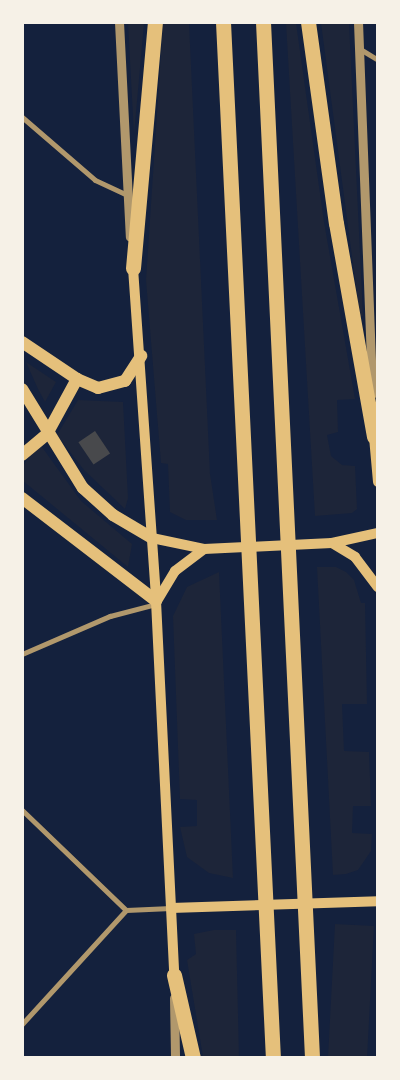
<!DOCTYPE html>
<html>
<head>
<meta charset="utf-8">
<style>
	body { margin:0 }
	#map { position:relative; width:400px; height:1080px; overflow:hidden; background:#14213d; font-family:Montserrat,sans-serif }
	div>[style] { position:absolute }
	.green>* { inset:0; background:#1d2539; transform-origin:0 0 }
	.building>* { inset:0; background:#48494c; transform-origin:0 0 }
	.minor>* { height:5px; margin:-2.5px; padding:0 2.5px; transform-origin:2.5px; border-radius:2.5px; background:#b1986c }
	.tertiary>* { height:9px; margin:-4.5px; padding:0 4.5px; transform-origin:4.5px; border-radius:4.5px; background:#b1986c }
	.secondary>* { height:10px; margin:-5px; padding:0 5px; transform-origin:5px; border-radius:5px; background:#e5c07b }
	.primary>* { height:12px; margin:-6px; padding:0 6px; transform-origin:6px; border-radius:6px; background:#e5c07b }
	.motorway>* { height:15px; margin:-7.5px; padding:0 7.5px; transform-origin:7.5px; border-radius:7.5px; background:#e5c07b }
	span { translate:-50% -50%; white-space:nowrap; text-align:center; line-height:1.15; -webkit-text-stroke:4.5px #f6f1e7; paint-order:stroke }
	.frame { position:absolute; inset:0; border:24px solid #f6f1e7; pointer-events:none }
</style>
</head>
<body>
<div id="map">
	<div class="green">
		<div style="clip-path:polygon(128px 23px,144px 23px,134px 135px)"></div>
		<div style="clip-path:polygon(163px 23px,189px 23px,210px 474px,217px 520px,186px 520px,170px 512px,168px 464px,161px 463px,146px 280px)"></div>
		<div style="clip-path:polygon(286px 23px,296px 23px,324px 222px,355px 399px,337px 400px,338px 432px,327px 435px,331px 456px,342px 465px,355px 466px,357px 509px,352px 513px,315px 516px)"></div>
		<div style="clip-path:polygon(321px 23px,349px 23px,363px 316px,360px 316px)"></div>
		<div style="clip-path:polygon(26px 362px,56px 382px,45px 402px,38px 389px)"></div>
		<div style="clip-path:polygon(78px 400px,123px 402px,128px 498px,125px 509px,84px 470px,57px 435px)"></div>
		<div style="clip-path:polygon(39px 443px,81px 501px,132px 544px,128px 567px,23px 481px,23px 466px)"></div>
		<div style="clip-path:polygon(317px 567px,336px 567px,346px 572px,354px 580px,361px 603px,365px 603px,367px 704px,342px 704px,344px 751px,369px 752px,371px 806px,353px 806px,352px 833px,372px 834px,371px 851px,358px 870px,346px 874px,333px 875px)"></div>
		<div style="clip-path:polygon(219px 572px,233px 878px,209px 873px,187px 857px,180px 827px,197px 826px,197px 800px,180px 799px,173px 616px,187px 587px)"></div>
		<div style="left:335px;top:924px;width:39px;height:133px;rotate:3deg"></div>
		<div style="clip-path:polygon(214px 930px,236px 930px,239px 1057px,203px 1057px,187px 960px,196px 954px,194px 934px)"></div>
	</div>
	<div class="building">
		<div style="left:95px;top:431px;width:27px;height:20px;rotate:56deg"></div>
	</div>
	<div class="minor">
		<div style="left:360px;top:49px;width:21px;rotate:31deg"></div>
		<div style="left:22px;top:117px;width:96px;rotate:40.8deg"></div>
		<div style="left:95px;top:180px;width:35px;rotate:25deg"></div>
		<div style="left:22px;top:654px;width:96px;rotate:-23.4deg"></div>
		<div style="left:110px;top:616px;width:48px;rotate:-14.6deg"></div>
		<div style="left:22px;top:810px;width:144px;rotate:43.9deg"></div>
		<div style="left:22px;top:1024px;width:154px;rotate:-47.6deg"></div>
		<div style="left:126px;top:910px;width:45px;rotate:-2.5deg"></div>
	</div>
	<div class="tertiary">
		<div style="left:119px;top:22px;width:215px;rotate:87.1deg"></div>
		<div style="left:358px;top:22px;width:372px;rotate:87.8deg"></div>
		<div style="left:174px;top:998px;width:60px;rotate:89deg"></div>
	</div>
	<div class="secondary">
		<div style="left:133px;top:268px;width:334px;rotate:86deg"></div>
		<div style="left:156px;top:601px;width:374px;rotate:87.2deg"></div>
		<div style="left:374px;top:437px;width:45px;rotate:84.9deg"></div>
		<div style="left:152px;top:538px;width:53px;rotate:11.9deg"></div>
		<div style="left:204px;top:549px;width:128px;rotate:-2.7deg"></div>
		<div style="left:332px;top:543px;width:47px;rotate:-12.3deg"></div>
		<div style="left:332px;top:543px;width:27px;rotate:31deg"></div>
		<div style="left:355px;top:557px;width:38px;rotate:53deg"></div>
		<div style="left:157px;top:601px;width:35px;rotate:-59deg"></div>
		<div style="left:175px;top:571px;width:36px;rotate:-37deg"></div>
		<div style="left:171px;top:908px;width:207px;rotate:-1.9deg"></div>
	</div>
	<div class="primary">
		<div style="left:22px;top:342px;width:66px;rotate:33.9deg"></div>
		<div style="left:77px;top:379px;width:23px;rotate:23deg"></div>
		<div style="left:98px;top:388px;width:28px;rotate:-15deg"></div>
		<div style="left:125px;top:381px;width:30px;rotate:-57deg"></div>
		<div style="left:22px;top:389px;width:116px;rotate:58.4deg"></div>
		<div style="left:83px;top:488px;width:40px;rotate:42deg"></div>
		<div style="left:113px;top:515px;width:45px;rotate:30.5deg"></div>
		<div style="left:22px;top:455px;width:33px;rotate:-40deg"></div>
		<div style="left:47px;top:434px;width:63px;rotate:-61.4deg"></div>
		<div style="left:22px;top:498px;width:169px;rotate:37.5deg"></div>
	</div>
	<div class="motorway">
		<div style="left:223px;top:22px;width:1037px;rotate:87.24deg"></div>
		<div style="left:263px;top:22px;width:1037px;rotate:87.29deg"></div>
		<div style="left:308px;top:22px;width:203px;rotate:82.1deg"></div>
		<div style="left:336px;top:223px;width:217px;rotate:79.9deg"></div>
		<div style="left:133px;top:268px;width:247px;rotate:-84.9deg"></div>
		<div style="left:174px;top:975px;width:85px;rotate:77.1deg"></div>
	</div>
	<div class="frame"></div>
</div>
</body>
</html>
